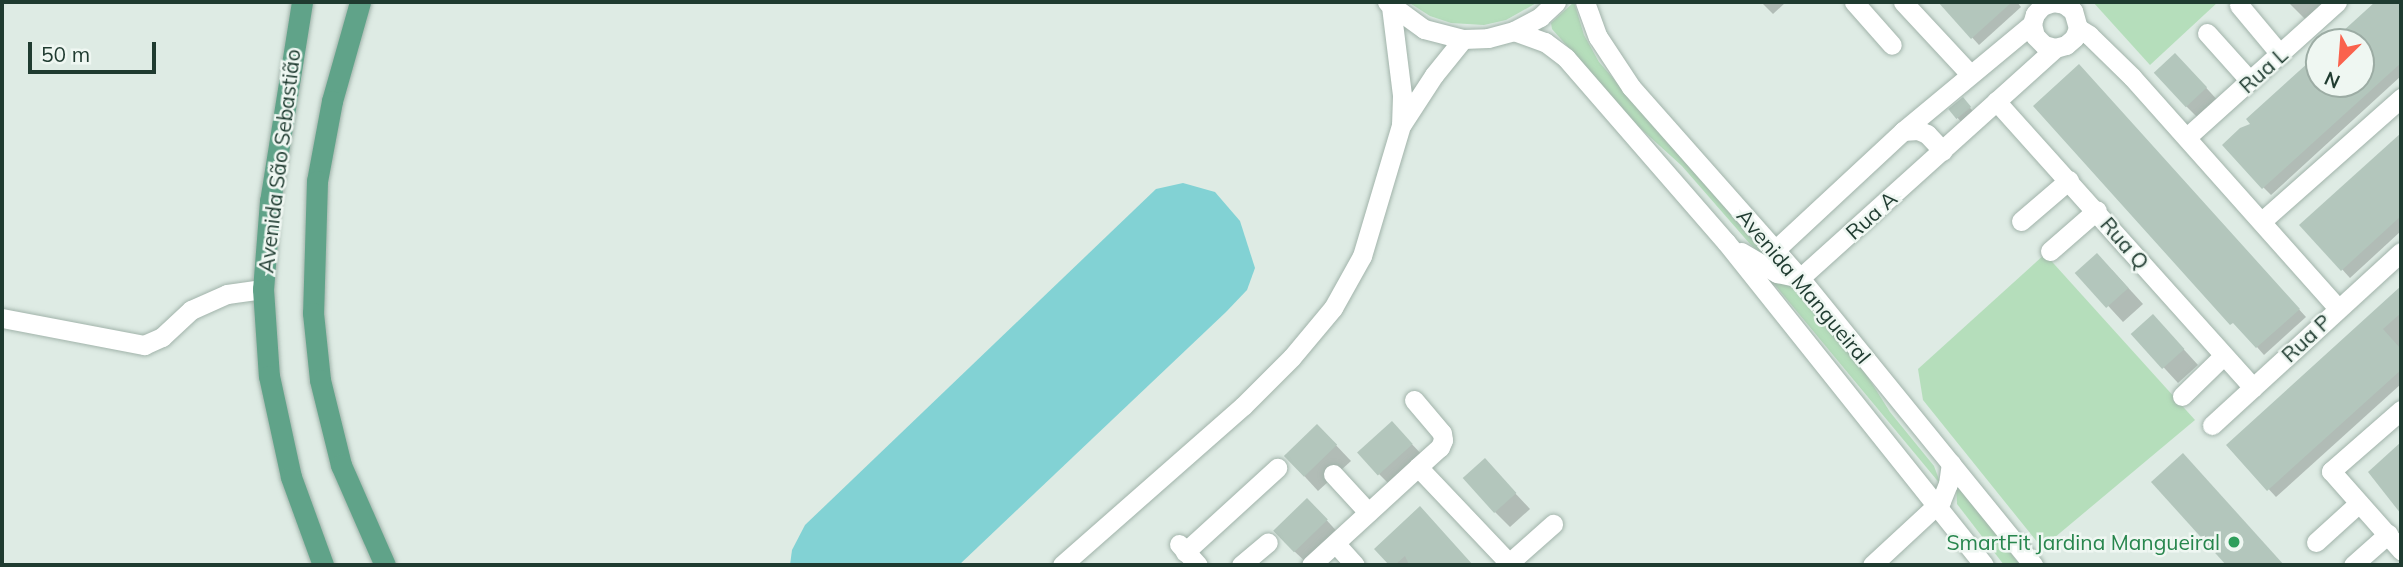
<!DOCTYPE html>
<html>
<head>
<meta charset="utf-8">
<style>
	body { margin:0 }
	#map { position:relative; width:2403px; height:567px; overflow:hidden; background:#deebe4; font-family:Mulish,sans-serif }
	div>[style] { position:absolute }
	.green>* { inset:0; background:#b5debb }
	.water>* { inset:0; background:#82d2d4 }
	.shadow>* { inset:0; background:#0003; transform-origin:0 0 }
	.building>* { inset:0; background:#b3c6bc; transform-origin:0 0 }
	.roads { filter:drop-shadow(0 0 2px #a1b3aa) drop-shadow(0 0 2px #a1b3aa) }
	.minor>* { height:19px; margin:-9.5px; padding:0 9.5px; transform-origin:9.5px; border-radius:9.5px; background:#fff }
	.major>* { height:21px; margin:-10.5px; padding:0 10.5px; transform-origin:10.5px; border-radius:10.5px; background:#60a389 }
	.dots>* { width:19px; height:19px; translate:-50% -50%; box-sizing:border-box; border:4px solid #eff7f2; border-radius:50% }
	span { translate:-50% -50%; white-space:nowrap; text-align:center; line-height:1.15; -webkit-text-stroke:5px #eff7f2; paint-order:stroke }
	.street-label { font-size:21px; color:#1f3b30 }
	.leisure-label { font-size:21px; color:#27864d }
	.right { translate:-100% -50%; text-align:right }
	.frame { position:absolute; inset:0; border:4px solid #1f3b30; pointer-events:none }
	.north { position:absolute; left:2305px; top:28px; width:70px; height:70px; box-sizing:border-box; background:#eff7f2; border:2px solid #9caca4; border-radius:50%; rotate:205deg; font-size:19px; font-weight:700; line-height:28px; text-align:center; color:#1f3b30 }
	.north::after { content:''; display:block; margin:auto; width:24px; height:32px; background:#fa624d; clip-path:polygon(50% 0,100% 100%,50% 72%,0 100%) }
	.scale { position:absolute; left:28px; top:42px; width:128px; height:32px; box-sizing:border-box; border:4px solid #1f3b30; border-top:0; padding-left:9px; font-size:21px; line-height:24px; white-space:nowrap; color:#1f3b30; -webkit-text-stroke:5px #eff7f2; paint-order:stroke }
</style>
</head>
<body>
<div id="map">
	<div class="green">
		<div style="clip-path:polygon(1408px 2px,1538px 2px,1506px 20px,1484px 25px,1451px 23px,1430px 16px)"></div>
		<div style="clip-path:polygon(1574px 2px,1584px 35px,1599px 62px,1777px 268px,1750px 244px,1682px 166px,1639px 127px,1552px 29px,1551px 23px)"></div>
		<div style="clip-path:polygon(2093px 2px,2218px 2px,2150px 65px)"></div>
		<div style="clip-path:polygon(2045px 254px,2195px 420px,2042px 548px,1923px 400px,1918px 369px)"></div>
		<div style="clip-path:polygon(1770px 279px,1789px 283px,1859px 363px,1890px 412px,1934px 466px,1941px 485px)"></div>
		<div style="clip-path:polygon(1956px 482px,2020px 565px,2004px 565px,1957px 504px)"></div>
	</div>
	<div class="water">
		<div style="clip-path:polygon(1183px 183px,1215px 192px,1240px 221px,1255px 268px,1247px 290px,1226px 312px,959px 565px,790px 565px,792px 550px,805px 525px,1156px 189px)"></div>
	</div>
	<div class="shadow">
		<div style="clip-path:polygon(1761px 2px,1786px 2px,1773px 14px)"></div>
		<div style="clip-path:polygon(1940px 2px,2017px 2px,2021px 7px,1979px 45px)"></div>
		<div style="clip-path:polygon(2288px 2px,2325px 2px,2306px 20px)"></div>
		<div style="clip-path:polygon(2377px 2px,2401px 2px,2401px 76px,2271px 195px,2263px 187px,2253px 125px,2319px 55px,2319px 84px,2361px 84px,2361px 42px,2333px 42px)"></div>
		<div style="clip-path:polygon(2190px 70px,2220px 103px,2201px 121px,2186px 106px)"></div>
		<div style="clip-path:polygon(2086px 74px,2306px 317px,2264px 355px,2257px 347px)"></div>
		<div style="left:1963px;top:100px;width:15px;height:16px;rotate:48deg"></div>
		<div style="clip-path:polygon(2401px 135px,2401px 231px,2350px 278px,2302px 225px)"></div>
		<div style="clip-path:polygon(2112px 270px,2143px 304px,2123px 322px,2078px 273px)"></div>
		<div style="clip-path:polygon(2401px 289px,2401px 384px,2276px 497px,2228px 445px)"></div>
		<div style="clip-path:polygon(2167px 331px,2198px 365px,2178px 383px,2133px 334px)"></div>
		<div style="clip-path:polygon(1407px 439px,1426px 459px,1394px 489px,1379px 474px)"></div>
		<div style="clip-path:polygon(1332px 441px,1351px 461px,1318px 491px,1285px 455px)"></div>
		<div style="clip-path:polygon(1499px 476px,1530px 509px,1510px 527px,1495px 512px)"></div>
		<div style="clip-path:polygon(1322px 515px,1341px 536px,1309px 565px,1294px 551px)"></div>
		<div style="clip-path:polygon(1427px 516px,1472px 565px,1391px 565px,1376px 549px)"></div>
	</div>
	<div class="building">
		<div style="clip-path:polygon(1938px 2px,2012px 2px,1971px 39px)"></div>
		<div style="clip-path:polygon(2375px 2px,2401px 2px,2401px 63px,2262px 189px,2222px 145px,2240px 128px,2250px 124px,2246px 119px,2319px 53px,2319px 84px,2361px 84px,2361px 42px,2331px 42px)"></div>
		<div style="left:2175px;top:53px;width:47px;height:29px;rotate:47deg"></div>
		<div style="clip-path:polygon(2079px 64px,2300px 309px,2256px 348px,2233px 323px,2230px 325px,2033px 106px)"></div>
		<div style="left:1963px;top:97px;width:13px;height:19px;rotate:51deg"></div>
		<div style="clip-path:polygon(2401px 133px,2401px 216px,2341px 271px,2299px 225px)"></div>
		<div style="left:2097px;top:253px;width:47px;height:30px;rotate:48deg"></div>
		<div style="clip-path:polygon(2401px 286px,2401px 313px,2383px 329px,2401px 349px,2401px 370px,2267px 491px,2226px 445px)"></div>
		<div style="left:2153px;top:314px;width:47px;height:30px;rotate:48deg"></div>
		<div style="left:1392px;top:421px;width:31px;height:47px;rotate:48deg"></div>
		<div style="left:1317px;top:424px;width:29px;height:46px;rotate:46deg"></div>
		<div style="clip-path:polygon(2401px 442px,2401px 514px,2368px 472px)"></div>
		<div style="clip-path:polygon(2183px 453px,2284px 565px,2226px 565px,2151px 482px)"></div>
		<div style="left:1485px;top:458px;width:47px;height:30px;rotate:48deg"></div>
		<div style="left:1307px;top:498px;width:30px;height:47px;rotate:46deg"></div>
		<div style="clip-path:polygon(1420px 506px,1446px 535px,1473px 565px,1409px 565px,1405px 556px,1395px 565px,1389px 565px,1374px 549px)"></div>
	</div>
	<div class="roads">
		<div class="minor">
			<div style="left:1387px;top:2px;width:46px;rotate:36.1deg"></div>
			<div style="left:1424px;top:29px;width:40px;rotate:14.4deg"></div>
			<div style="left:1463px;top:39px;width:25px;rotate:-2deg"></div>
			<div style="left:1488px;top:38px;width:27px;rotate:-15deg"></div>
			<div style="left:1514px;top:31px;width:30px;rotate:-28deg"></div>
			<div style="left:1540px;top:17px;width:22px;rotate:-43deg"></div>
			<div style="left:1585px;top:2px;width:37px;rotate:70deg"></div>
			<div style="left:1598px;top:37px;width:60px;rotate:56.6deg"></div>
			<div style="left:1631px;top:87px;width:255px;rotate:48.5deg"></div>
			<div style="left:1800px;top:278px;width:370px;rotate:50.9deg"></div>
			<div style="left:1854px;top:2px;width:57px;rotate:48.5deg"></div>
			<div style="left:1903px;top:2px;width:98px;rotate:47.1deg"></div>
			<div style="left:2239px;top:5px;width:64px;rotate:50.1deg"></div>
			<div style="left:2078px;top:28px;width:13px;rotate:32deg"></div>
			<div style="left:2089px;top:35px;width:60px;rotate:44.3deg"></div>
			<div style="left:2132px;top:77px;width:310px;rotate:48.3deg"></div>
			<div style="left:1514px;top:31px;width:33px;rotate:20deg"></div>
			<div style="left:1545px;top:42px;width:26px;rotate:37deg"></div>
			<div style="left:1566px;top:58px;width:244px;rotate:49deg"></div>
			<div style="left:1726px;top:242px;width:413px;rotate:51.4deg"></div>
			<div style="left:2207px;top:33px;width:64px;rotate:48.1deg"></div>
			<div style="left:1996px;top:101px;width:385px;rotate:48.1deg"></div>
			<div style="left:1402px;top:124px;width:59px;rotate:-56.9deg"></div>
			<div style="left:1434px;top:75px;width:46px;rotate:-51.1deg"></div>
			<div style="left:1903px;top:131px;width:15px;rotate:-4deg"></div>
			<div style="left:1918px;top:130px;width:10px;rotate:24deg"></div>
			<div style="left:1927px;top:134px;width:23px;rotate:47deg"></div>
			<div style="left:2187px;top:137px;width:202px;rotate:-42deg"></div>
			<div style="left:2021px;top:221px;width:63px;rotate:-40.5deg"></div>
			<div style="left:2262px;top:221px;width:186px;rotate:-41.5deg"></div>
			<div style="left:1775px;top:250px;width:175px;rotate:-42.9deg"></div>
			<div style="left:1903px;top:131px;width:168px;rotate:-39.7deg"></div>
			<div style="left:2050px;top:251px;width:62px;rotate:-41.1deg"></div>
			<div style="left:1741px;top:252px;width:42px;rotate:30.3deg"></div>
			<div style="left:1777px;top:273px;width:24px;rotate:12deg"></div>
			<div style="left:1800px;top:278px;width:343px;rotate:-42deg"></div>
			<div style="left:2055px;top:48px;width:11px;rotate:-15deg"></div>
			<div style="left:2066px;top:45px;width:11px;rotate:-41deg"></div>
			<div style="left:2074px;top:38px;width:11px;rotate:-68deg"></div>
			<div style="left:2078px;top:28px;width:18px;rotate:-106deg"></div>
			<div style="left:2073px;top:11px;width:11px;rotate:-142deg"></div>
			<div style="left:2064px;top:4px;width:11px;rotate:-170deg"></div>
			<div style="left:2053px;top:2px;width:12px;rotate:160deg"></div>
			<div style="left:2042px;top:6px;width:11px;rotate:131deg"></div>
			<div style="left:2035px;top:14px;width:10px;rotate:107deg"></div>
			<div style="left:2032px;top:24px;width:12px;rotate:76deg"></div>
			<div style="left:2035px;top:36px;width:13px;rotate:45deg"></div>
			<div style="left:2044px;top:45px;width:11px;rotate:15deg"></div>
			<div style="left:2px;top:318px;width:145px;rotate:10.8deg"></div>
			<div style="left:144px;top:345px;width:20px;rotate:-24deg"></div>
			<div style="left:162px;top:337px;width:40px;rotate:-43deg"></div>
			<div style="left:191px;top:310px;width:39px;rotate:-24deg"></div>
			<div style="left:227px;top:294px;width:36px;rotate:-8deg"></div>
			<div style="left:2182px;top:396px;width:57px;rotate:-44.3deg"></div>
			<div style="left:1414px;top:400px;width:43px;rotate:49.7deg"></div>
			<div style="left:1442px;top:433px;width:7px;rotate:82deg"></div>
			<div style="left:1443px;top:440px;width:8px;rotate:113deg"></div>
			<div style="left:1440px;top:447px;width:30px;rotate:138deg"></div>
			<div style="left:2401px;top:410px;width:93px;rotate:138.9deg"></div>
			<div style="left:2331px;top:471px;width:106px;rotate:48.5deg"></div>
			<div style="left:2212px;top:425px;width:256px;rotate:-42.5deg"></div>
			<div style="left:1333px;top:474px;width:52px;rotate:47.4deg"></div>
			<div style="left:2316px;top:542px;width:58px;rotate:-42.2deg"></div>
			<div style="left:1179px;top:544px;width:28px;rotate:48deg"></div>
			<div style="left:1336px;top:544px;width:28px;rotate:48deg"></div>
			<div style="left:1185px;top:552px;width:125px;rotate:-42.4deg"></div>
			<div style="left:1509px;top:563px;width:59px;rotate:-41.6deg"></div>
			<div style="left:1062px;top:565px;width:241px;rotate:-41.3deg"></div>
			<div style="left:1243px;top:406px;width:69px;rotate:-45deg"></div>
			<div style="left:1292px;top:357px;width:64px;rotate:-50.1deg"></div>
			<div style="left:1333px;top:308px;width:60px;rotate:-60.9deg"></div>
			<div style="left:1362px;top:256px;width:137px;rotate:-73.4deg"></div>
			<div style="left:1401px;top:125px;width:30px;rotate:-88deg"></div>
			<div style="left:1402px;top:95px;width:89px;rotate:-97.1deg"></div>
			<div style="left:1241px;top:565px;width:35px;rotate:-40deg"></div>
			<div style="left:1311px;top:565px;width:145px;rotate:-42.5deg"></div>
			<div style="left:1418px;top:467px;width:135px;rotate:46.5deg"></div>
			<div style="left:1872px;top:565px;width:94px;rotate:-42.8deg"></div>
			<div style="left:1941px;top:501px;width:18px;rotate:-68deg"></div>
			<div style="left:1948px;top:484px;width:21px;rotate:-82deg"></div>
			<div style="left:2353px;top:565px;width:47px;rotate:-41.5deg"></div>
		</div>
		<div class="major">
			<div style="left:302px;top:2px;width:202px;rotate:99.1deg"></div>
			<div style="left:270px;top:201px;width:88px;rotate:94.5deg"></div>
			<div style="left:263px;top:289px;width:87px;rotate:86.1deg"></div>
			<div style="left:269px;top:376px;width:103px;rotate:77.7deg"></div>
			<div style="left:291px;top:477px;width:94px;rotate:70deg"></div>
			<div style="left:360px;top:2px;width:103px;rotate:105.8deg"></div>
			<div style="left:332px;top:101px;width:81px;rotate:100.6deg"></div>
			<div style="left:317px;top:181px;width:132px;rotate:91.7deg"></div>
			<div style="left:313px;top:313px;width:67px;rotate:84deg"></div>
			<div style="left:320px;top:380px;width:88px;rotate:76.1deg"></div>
			<div style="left:341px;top:465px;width:109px;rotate:66.3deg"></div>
		</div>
	</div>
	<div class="dots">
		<div style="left:2234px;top:542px;background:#2e9e5b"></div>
	</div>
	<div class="street-label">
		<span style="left:2263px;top:70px;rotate:-42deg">Rua L</span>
		<span style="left:279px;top:161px;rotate:-83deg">Avenida São Sebastião</span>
		<span style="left:1871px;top:215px;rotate:-42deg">Rua A</span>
		<span style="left:2125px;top:243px;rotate:49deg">Rua Q</span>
		<span style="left:1804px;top:286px;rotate:50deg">Avenida Mangueiral</span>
		<span style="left:2306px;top:338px;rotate:-43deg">Rua P</span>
	</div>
	<div class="leisure-label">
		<span class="right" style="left:2220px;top:542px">SmartFit Jardina Mangueiral</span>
	</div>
	<div class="frame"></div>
	<div class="north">N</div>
	<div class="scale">50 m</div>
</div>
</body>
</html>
